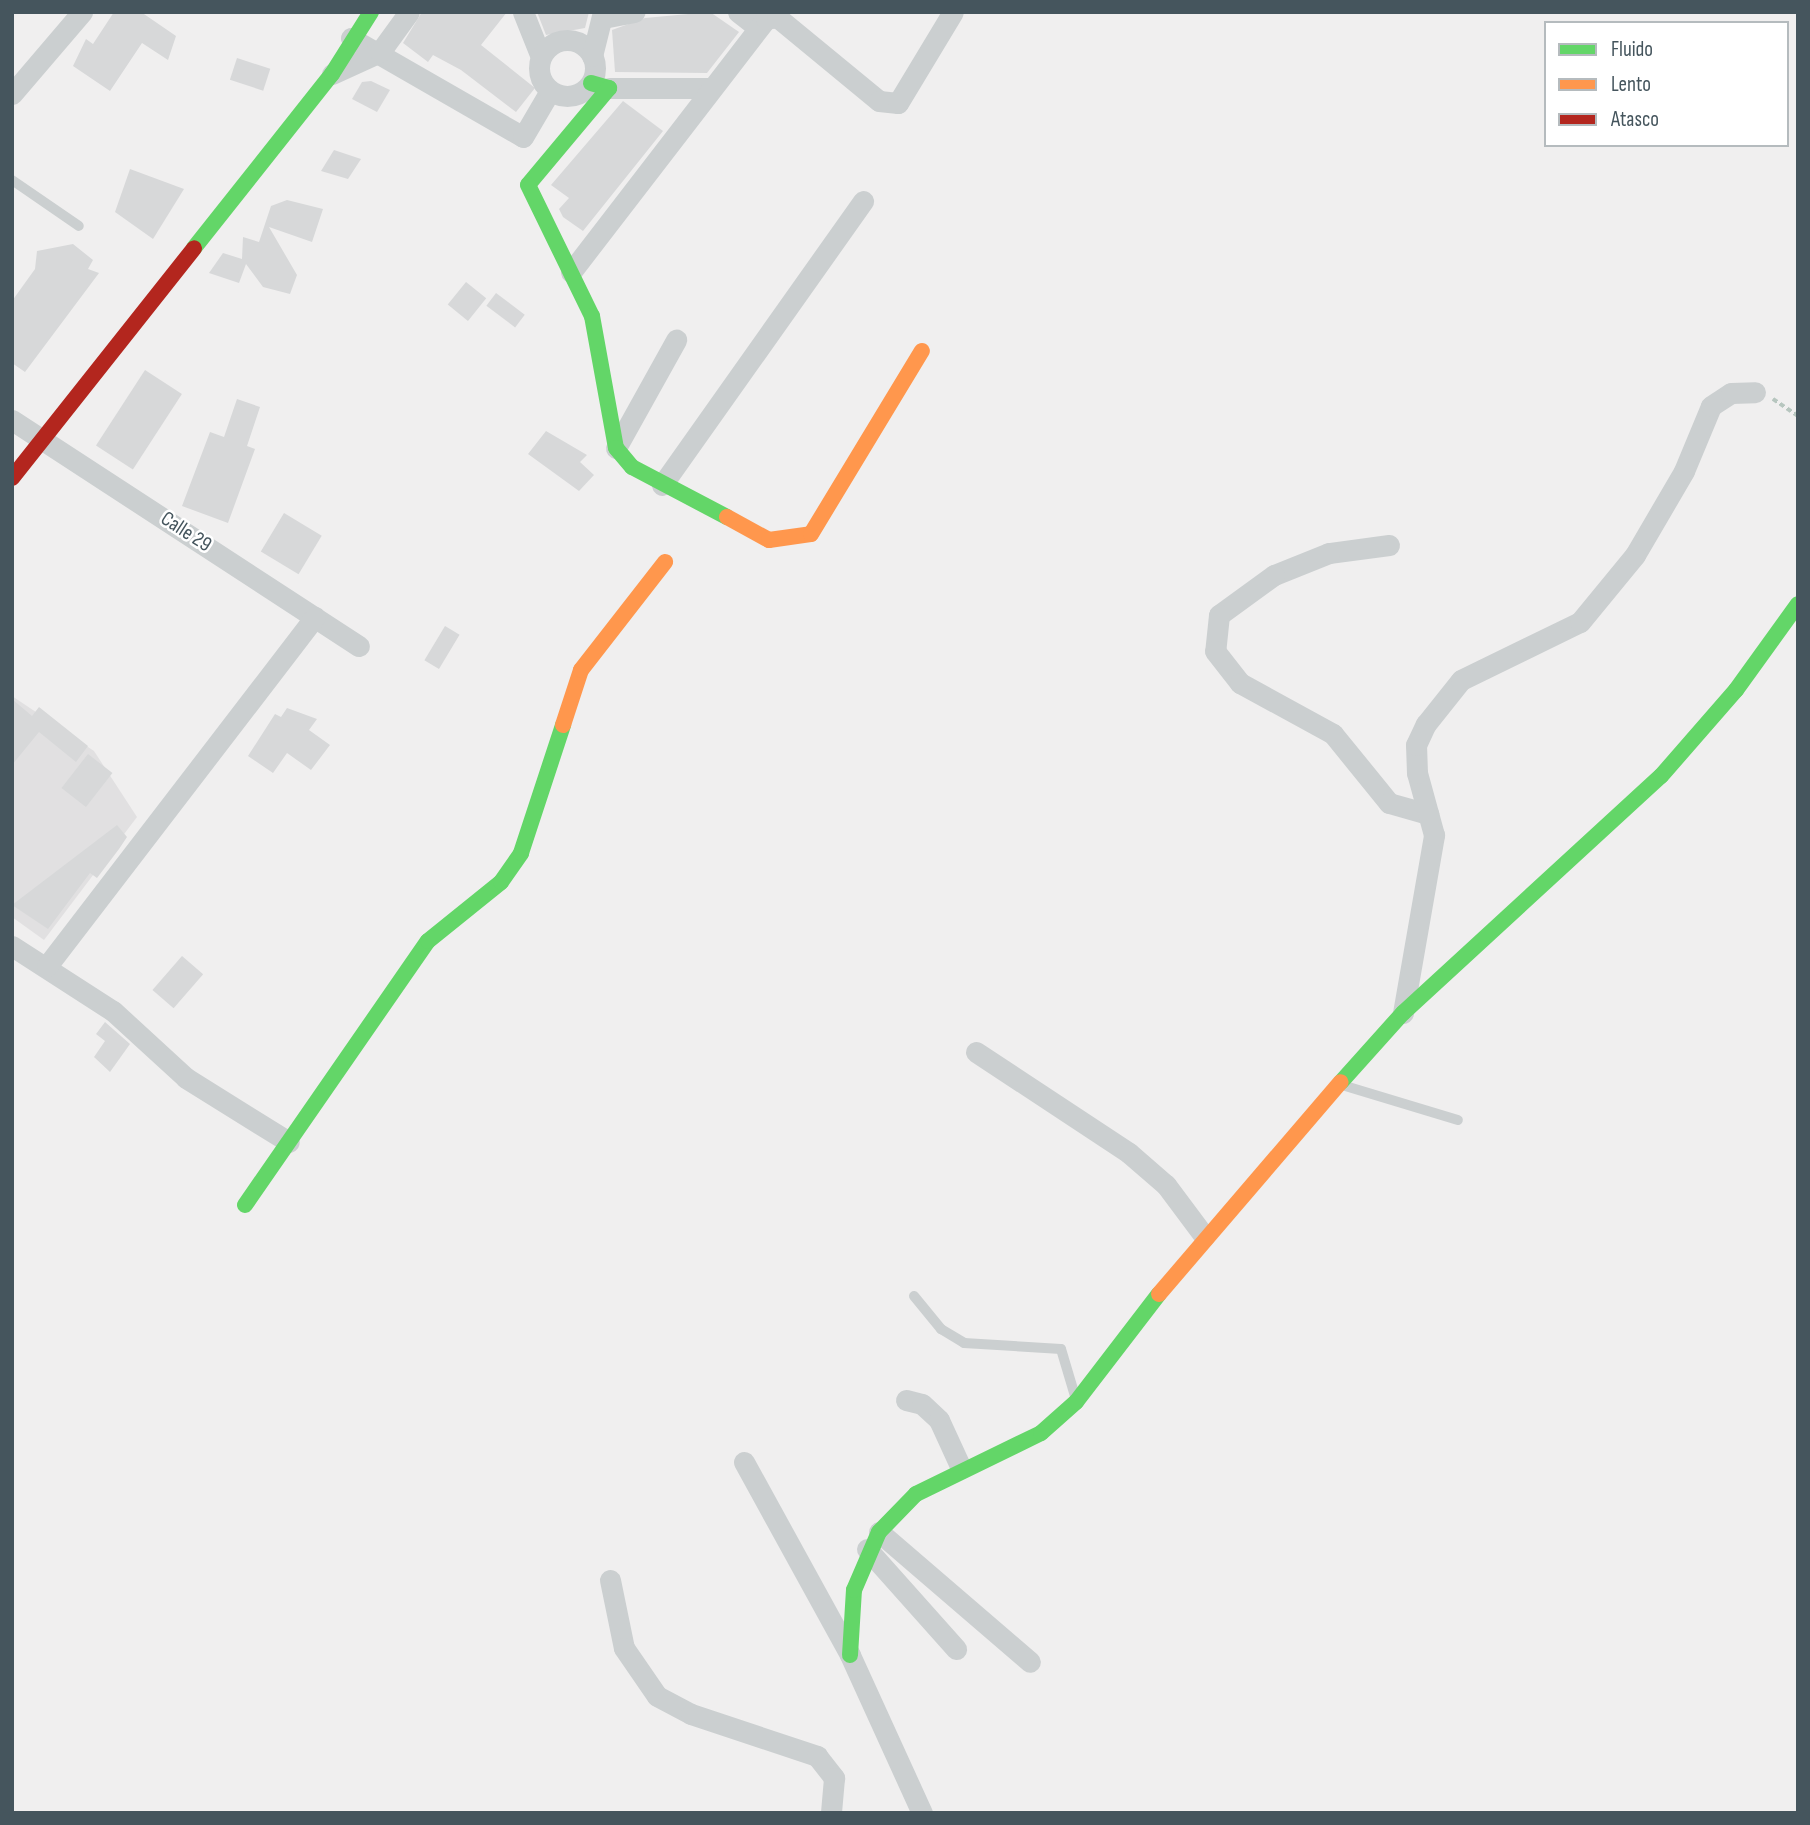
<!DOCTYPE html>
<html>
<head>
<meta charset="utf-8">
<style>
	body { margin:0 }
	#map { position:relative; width:1810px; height:1825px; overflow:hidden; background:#f0efef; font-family:"Sofia Sans Condensed",sans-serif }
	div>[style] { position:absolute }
	.education>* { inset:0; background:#e1e0e1 }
	.building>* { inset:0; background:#d7d8d9; transform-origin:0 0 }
	.path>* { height:3.5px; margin-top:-1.75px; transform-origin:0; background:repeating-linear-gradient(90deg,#b7c6bf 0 5px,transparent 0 8.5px) }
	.lane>* { height:10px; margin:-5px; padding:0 5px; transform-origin:5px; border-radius:5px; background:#cbcfd0 }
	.street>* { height:21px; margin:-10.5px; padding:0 10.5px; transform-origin:10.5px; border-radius:10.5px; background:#cbcfd0 }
	.street>.ring { margin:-10.5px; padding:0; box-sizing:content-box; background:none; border:21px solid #cbcfd0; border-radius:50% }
	.fast>* { height:16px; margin:-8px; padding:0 8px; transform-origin:8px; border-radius:8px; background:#63d668 }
	.slow>* { height:16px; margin:-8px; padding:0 8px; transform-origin:8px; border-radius:8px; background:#ff974d }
	.jam>* { height:16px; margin:-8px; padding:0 8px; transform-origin:8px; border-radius:8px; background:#b3261e }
	span { translate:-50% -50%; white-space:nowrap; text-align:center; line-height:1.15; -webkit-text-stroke:5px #fff; paint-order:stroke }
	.street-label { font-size:21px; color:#45555d }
	.frame { position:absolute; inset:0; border:14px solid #45555d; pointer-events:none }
	.legend { position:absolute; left:1544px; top:21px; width:245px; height:126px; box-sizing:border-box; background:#fff; border:2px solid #b5bbbe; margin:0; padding:9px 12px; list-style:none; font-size:21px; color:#45555d }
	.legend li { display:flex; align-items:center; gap:14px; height:35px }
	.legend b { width:35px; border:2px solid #b5bbbe }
</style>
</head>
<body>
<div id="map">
	<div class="education">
		<div style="clip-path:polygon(12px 696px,94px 751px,137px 817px,44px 940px,12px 917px)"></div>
	</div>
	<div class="building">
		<div style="clip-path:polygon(114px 12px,141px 12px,176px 36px,168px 60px,142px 43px,110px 91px,73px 66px,86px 39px,93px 44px)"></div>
		<div style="clip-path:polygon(422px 12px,507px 12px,481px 45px,535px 88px,516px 112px,461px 70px,433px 55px,428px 62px,403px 43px)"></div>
		<div style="clip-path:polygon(537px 12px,589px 12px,585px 28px,546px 35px)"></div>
		<div style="clip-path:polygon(710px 12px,739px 32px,707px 73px,615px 72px,612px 30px,645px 18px)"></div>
		<div style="left:237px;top:58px;width:35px;height:23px;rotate:18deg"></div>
		<div style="clip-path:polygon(371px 81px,390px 90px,377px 112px,352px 99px,362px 82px)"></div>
		<div style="clip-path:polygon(623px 101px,663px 131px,583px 231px,563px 217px,559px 209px,569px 198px,551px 185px)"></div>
		<div style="clip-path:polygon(334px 150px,361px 159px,348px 179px,321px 171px)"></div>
		<div style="clip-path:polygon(130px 169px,184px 189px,153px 239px,115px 212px)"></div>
		<div style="clip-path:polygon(287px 200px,323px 209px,312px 242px,269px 227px,297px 275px,290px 294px,263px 287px,246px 264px,239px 283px,209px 273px,223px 253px,242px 259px,243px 237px,259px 242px,271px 206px)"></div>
		<div style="clip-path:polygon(73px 244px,93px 260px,88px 269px,99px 273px,25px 372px,12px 363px,12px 301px,35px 269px,37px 251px)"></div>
		<div style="left:466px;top:282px;width:26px;height:29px;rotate:39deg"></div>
		<div style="left:496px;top:293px;width:36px;height:16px;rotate:37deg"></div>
		<div style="left:145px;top:370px;width:44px;height:90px;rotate:33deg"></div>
		<div style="clip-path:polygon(237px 399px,260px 407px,247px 446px,255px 449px,228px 523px,182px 506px,210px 432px,224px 437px)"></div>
		<div style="clip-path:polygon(546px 431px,587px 455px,580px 462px,594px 475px,579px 491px,528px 454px)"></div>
		<div style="left:284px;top:513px;width:44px;height:45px;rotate:31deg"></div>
		<div style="left:445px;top:626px;width:17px;height:40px;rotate:31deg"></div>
		<div style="clip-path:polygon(12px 699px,32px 716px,39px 707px,88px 746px,76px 762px,39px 732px,12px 765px)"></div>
		<div style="clip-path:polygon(287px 708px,317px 719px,309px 730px,330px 745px,311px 770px,287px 753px,273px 773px,248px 756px,275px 714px,281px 717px)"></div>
		<div style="left:88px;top:754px;width:31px;height:43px;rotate:38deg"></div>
		<div style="clip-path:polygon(117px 825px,127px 837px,119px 849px,97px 878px,90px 873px,48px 929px,12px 905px)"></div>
		<div style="left:182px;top:956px;width:28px;height:45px;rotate:41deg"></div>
		<div style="clip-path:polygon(105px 1022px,130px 1044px,110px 1072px,94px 1057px,105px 1041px,96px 1034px)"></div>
	</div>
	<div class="path">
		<div style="left:1773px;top:399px;width:30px;rotate:34deg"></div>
	</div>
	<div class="lane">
		<div style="left:12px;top:180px;width:81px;rotate:34.5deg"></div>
		<div style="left:1342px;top:1085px;width:121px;rotate:16.8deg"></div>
		<div style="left:914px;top:1296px;width:43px;rotate:50.7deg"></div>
		<div style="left:941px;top:1329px;width:27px;rotate:31deg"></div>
		<div style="left:964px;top:1343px;width:97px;rotate:3.5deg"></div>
		<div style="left:1061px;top:1349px;width:49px;rotate:73.4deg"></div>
	</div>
	<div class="street">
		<div style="left:523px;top:12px;width:48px;rotate:68.2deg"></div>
		<div style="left:738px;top:12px;width:24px;rotate:38deg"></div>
		<div style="left:603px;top:18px;width:32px;rotate:-11deg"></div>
		<div style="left:351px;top:38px;width:198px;rotate:29.9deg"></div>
		<div style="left:523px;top:137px;width:53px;rotate:-59.6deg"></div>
		<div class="ring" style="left:539px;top:40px;width:35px;height:35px"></div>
		<div style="left:592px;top:56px;width:45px;rotate:-76deg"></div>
		<div style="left:332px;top:74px;width:53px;rotate:-24.6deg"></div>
		<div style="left:380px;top:52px;width:49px;rotate:-54.1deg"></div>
		<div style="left:609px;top:88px;width:100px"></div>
		<div style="left:12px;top:94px;width:108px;rotate:-49.5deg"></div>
		<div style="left:571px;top:272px;width:319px;rotate:-52.4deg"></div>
		<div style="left:766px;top:19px;width:11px;rotate:-10deg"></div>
		<div style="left:777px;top:17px;width:132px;rotate:39.5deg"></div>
		<div style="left:879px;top:101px;width:19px;rotate:6deg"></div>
		<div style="left:898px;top:103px;width:106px;rotate:-58.9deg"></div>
		<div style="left:12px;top:420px;width:414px;rotate:33.1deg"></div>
		<div style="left:616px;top:448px;width:124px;rotate:-60.9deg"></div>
		<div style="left:662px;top:485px;width:348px;rotate:-54.7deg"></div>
		<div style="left:1389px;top:545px;width:61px;rotate:172.4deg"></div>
		<div style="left:1329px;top:553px;width:59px;rotate:158.2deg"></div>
		<div style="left:1274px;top:575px;width:68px;rotate:144deg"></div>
		<div style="left:1219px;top:615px;width:36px;rotate:96deg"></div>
		<div style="left:1215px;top:651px;width:41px;rotate:52deg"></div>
		<div style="left:1240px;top:683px;width:106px;rotate:28.7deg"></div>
		<div style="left:1333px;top:734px;width:89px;rotate:50.9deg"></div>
		<div style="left:1389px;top:803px;width:41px;rotate:15.8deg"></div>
		<div style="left:12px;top:946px;width:120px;rotate:32.8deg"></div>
		<div style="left:113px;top:1011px;width:99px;rotate:42.5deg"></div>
		<div style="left:186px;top:1078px;width:121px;rotate:31.9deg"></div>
		<div style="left:47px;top:966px;width:440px;rotate:-52.5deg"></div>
		<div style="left:1403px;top:1013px;width:181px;rotate:-80.1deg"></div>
		<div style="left:1434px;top:835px;width:64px;rotate:-105.3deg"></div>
		<div style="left:1417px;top:773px;width:28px;rotate:-92deg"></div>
		<div style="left:1416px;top:745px;width:23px;rotate:-65deg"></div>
		<div style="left:1426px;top:724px;width:56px;rotate:-51.5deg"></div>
		<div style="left:1461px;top:680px;width:132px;rotate:-26deg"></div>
		<div style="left:1580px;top:622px;width:87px;rotate:-50.6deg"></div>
		<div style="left:1635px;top:555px;width:97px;rotate:-59.7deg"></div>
		<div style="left:1684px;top:471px;width:70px;rotate:-67.4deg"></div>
		<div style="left:1711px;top:406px;width:24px;rotate:-33deg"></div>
		<div style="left:1731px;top:393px;width:24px;rotate:-2deg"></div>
		<div style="left:976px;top:1052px;width:183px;rotate:33.4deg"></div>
		<div style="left:1129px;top:1153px;width:49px;rotate:40.9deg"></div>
		<div style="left:1166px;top:1185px;width:64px;rotate:53.3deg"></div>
		<div style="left:906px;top:1400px;width:16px;rotate:14deg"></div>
		<div style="left:922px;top:1404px;width:23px;rotate:43deg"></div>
		<div style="left:939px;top:1420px;width:53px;rotate:65.4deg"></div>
		<div style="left:744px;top:1462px;width:220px;rotate:61.2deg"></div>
		<div style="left:850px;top:1655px;width:174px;rotate:65.5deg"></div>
		<div style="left:879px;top:1532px;width:199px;rotate:40.7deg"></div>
		<div style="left:867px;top:1549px;width:134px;rotate:48.3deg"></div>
		<div style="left:610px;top:1580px;width:69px;rotate:78.4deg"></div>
		<div style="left:624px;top:1648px;width:58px;rotate:55.5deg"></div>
		<div style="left:657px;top:1696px;width:38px;rotate:28deg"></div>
		<div style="left:691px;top:1714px;width:133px;rotate:18.4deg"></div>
		<div style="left:817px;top:1756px;width:28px;rotate:52deg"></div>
		<div style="left:834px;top:1778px;width:35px;rotate:95deg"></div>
	</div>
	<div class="fast">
		<div style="left:591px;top:83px;width:19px;rotate:16deg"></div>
		<div style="left:609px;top:88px;width:126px;rotate:129.9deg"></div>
		<div style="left:528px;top:185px;width:146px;rotate:64deg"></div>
		<div style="left:592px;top:316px;width:134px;rotate:79.7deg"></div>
		<div style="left:616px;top:448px;width:25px;rotate:50deg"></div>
		<div style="left:632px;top:467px;width:107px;rotate:27.8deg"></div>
		<div style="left:194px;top:248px;width:222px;rotate:-51.6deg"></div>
		<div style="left:332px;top:74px;width:73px;rotate:-57.8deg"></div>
		<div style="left:1341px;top:1082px;width:93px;rotate:-48.1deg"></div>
		<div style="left:1403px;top:1013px;width:350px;rotate:-42.6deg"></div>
		<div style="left:1661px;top:776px;width:114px;rotate:-48.9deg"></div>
		<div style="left:1736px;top:690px;width:106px;rotate:-54.2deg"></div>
		<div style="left:245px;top:1205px;width:321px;rotate:-55.3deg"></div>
		<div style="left:428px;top:941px;width:94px;rotate:-38.9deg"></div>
		<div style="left:501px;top:882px;width:35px;rotate:-55deg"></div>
		<div style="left:521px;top:853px;width:135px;rotate:-71.8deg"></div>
		<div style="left:850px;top:1655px;width:65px;rotate:-86.5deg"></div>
		<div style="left:854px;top:1590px;width:63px;rotate:-66.7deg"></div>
		<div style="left:879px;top:1532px;width:53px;rotate:-45.8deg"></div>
		<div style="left:916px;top:1494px;width:139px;rotate:-26deg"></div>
		<div style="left:1041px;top:1433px;width:47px;rotate:-41.5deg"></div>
		<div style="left:1076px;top:1402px;width:136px;rotate:-52.5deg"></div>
	</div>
	<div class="slow">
		<div style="left:727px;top:517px;width:48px;rotate:28.7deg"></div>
		<div style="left:769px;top:540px;width:42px;rotate:-8.1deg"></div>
		<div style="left:811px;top:534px;width:214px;rotate:-58.8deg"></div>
		<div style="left:563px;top:725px;width:58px;rotate:-71.9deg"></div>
		<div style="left:581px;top:670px;width:137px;rotate:-52.1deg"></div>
		<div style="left:1159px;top:1294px;width:279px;rotate:-49.4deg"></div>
	</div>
	<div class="jam">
		<div style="left:12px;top:478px;width:293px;rotate:-51.6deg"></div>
	</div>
	<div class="street-label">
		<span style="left:186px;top:532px;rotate:33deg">Calle 29</span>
	</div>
	<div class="frame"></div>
	<ul class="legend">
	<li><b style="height:9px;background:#63d668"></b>Fluido</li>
	<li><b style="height:9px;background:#ff974d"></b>Lento</li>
	<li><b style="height:9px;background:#b3261e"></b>Atasco</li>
	</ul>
</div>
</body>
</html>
